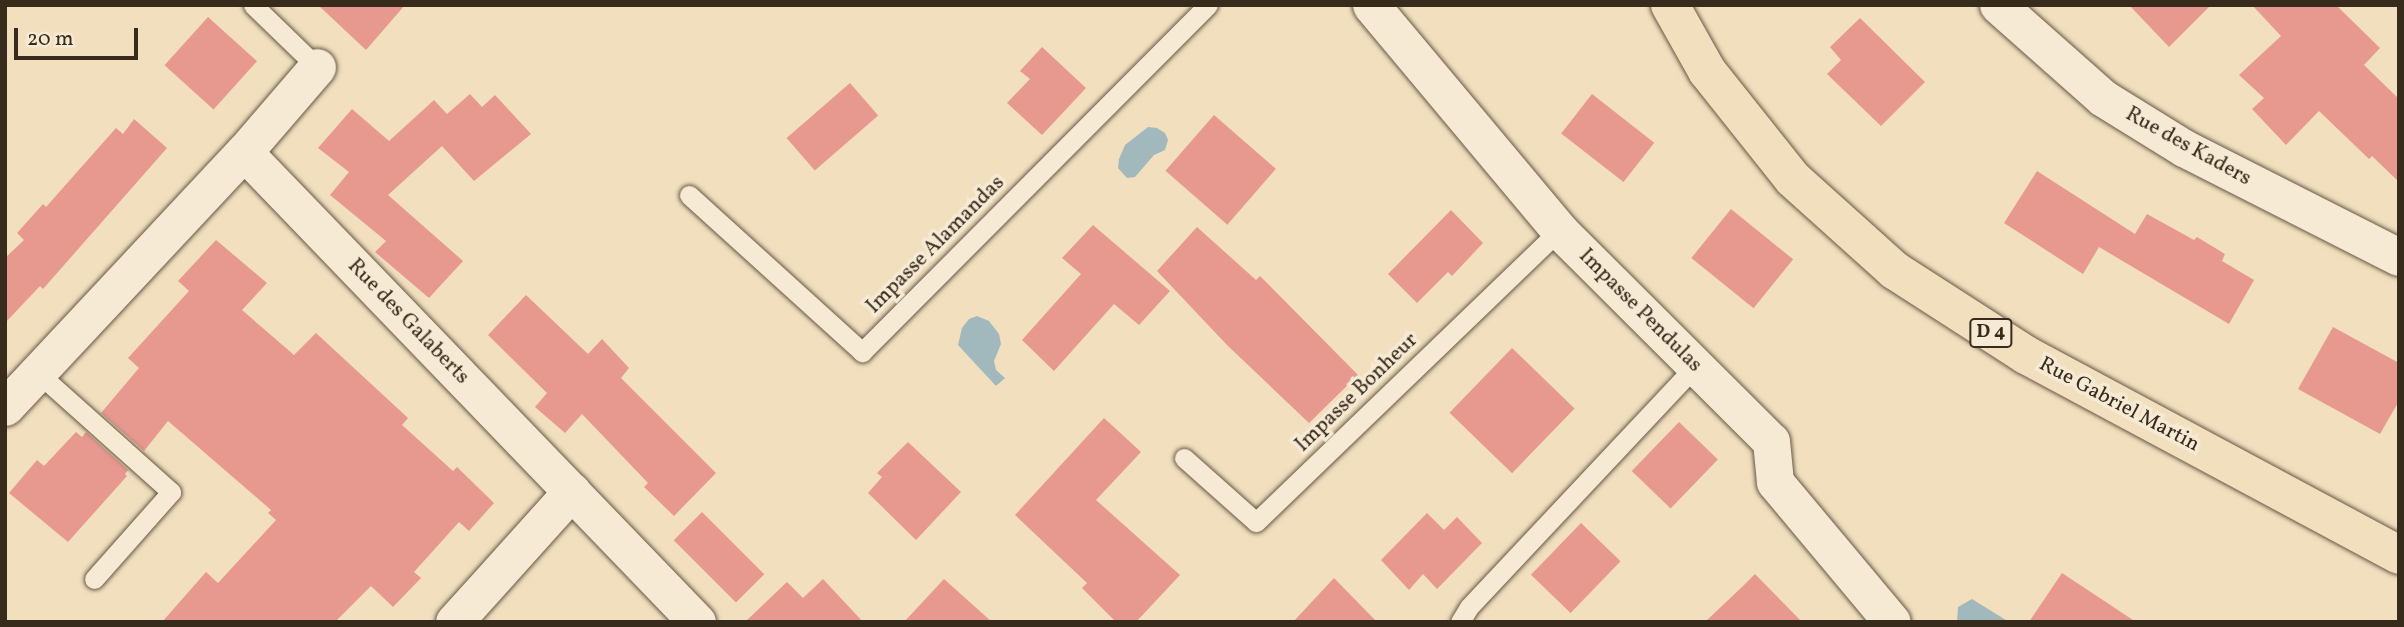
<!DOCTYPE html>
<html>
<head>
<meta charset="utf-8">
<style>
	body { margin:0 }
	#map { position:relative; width:2404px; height:627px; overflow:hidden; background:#f1dfbe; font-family:Vollkorn,serif }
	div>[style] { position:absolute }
	.water>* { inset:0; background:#a1b9bd }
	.building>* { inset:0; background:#e79990; transform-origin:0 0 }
	.roads { filter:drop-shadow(0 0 2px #665844) drop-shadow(0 0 2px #665844) }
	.lane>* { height:19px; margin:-9.5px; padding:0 9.5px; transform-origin:9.5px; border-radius:9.5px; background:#f6ead5 }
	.street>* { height:37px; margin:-18.5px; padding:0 18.5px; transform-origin:18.5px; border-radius:18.5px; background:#f6ead5 }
	.primary>* { height:38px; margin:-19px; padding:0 19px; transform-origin:19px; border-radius:19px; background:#f1dfbe }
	span { translate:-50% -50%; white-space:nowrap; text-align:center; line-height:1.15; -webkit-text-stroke:7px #f6ead5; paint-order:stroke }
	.shield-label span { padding:2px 5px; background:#f6ead5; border:2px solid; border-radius:5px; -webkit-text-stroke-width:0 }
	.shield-label { font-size:19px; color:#372b1c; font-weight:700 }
	.street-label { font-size:21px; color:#372b1c }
	.frame { position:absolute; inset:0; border:7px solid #372b1c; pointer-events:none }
	.scale { position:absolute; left:14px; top:28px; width:124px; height:32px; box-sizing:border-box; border:4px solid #372b1c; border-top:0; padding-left:9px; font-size:21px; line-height:24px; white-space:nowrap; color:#372b1c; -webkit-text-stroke:5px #f6ead5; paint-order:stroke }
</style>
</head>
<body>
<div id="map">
	<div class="water">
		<div style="clip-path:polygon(1148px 127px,1157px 128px,1165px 133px,1168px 140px,1165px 150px,1154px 155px,1135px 177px,1127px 178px,1118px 168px,1119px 159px,1125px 145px)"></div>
		<div style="clip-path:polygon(977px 316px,989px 321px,999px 334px,1001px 344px,994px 361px,996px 370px,1005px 378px,996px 386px,958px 345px,962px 328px,969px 319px)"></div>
		<div style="clip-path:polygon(1972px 599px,2009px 622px,1957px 622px,1958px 607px)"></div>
	</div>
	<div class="building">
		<div style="clip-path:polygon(318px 5px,405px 5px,366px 50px)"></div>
		<div style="clip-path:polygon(2129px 5px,2211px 5px,2169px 47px)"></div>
		<div style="clip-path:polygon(2252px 5px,2336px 5px,2380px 48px,2364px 65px,2399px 99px,2399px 182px,2372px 156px,2369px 159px,2319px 111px,2286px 145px,2252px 109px,2264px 98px,2239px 75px,2281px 36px)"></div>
		<div style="left:208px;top:17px;width:66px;height:65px;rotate:42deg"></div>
		<div style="clip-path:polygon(1860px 18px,1925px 82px,1881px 126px,1827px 74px,1841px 60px,1830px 47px)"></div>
		<div style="clip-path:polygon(1042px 47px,1086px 88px,1042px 135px,1007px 103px,1030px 79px,1020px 71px)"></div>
		<div style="left:850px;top:83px;width:43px;height:84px;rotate:49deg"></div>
		<div style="clip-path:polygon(470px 94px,482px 107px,495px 95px,531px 134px,474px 181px,442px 146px,388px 195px,463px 261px,429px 298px,375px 252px,386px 241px,330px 195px,349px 172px,318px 148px,352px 109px,389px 141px,434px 100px,447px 114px)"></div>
		<div style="left:1592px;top:94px;width:79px;height:50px;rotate:38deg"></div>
		<div style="left:1214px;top:115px;width:82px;height:74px;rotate:41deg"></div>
		<div style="clip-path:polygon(134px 119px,167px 148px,43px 289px,40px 286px,5px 323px,5px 258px,24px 240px,17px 233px,43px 204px,46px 207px,116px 128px,123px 134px)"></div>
		<div style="clip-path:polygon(2037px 171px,2135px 234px,2147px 214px,2194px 240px,2197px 237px,2225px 254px,2222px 261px,2254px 280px,2229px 324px,2099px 247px,2083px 274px,2004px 223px)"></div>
		<div style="left:1731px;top:209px;width:80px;height:63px;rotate:39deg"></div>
		<div style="clip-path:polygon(1451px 210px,1483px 243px,1452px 276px,1448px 272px,1417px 303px,1388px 274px)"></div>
		<div style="clip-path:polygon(1093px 225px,1170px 291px,1139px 325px,1114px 304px,1054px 371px,1022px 340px,1081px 274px,1062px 258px)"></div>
		<div style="clip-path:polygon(1197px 227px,1256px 280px,1260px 276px,1358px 375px,1309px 423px,1227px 345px,1157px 271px)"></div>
		<div style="clip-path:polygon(216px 240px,267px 283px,242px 310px,294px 355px,316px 333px,408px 418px,402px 425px,453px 471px,457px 467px,494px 503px,469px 531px,459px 522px,414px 572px,421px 578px,393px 607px,371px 586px,335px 622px,162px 622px,206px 572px,218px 583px,276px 520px,268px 513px,271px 510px,168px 421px,144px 451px,101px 413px,139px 368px,128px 358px,189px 291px,178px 281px)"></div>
		<div style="clip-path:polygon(526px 295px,588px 354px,602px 339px,629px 368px,621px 378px,716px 473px,674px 516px,644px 487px,648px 483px,582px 414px,565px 433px,535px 407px,547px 393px,488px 335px)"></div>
		<div style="clip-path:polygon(2333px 327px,2399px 363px,2399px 401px,2380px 434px,2298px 389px)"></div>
		<div style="left:1512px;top:348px;width:87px;height:90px;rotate:44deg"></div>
		<div style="clip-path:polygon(1104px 418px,1141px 452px,1096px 500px,1180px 575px,1136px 622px,1116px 622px,1082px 588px,1087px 583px,1015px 515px)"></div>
		<div style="left:1679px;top:422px;width:54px;height:68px;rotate:44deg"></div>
		<div style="clip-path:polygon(76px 432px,82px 437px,86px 432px,128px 470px,125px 474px,127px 476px,68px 542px,9px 493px,37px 460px,44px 466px)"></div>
		<div style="clip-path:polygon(908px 442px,961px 492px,916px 540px,868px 493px,882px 477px,877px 473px)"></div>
		<div style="left:702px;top:512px;width:88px;height:40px;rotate:45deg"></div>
		<div style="clip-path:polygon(1427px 513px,1444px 530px,1457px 517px,1482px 543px,1437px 589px,1423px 574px,1409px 590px,1381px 560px)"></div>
		<div style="left:1581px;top:523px;width:55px;height:72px;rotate:44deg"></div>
		<div style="clip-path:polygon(2062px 573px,2136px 622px,2029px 622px)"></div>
		<div style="clip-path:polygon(1755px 574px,1802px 622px,1705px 622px,1742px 587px)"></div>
		<div style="clip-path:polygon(1334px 578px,1377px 622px,1293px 622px)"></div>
		<div style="clip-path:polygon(823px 579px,863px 622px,745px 622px,787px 582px,803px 598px)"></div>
		<div style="clip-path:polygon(944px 579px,992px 622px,904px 622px)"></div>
	</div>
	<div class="roads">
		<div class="lane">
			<div style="left:253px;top:5px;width:89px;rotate:44.1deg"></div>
			<div style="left:689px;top:195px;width:234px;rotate:42.2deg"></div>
			<div style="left:862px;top:352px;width:490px;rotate:-45.1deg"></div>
			<div style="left:37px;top:372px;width:180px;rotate:41.8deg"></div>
			<div style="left:171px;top:492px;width:116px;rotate:131.5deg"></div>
			<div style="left:1184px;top:458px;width:96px;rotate:41.6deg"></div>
			<div style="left:1256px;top:522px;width:421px;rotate:-43.9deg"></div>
			<div style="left:1460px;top:622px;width:17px;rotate:-59deg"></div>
			<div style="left:1469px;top:607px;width:329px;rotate:-46.8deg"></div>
		</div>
		<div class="street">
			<div style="left:1371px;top:5px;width:293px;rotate:50.1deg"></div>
			<div style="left:1559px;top:230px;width:299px;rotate:44.9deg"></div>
			<div style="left:1771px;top:441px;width:41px;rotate:84.4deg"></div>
			<div style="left:1775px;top:482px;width:182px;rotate:50.1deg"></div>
			<div style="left:1998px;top:5px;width:140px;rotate:41.5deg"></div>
			<div style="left:2103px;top:98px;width:95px;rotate:31.7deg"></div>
			<div style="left:2184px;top:148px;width:241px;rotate:26.9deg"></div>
			<div style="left:244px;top:152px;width:653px;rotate:46.06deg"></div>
			<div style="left:5px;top:407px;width:349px;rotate:-46.9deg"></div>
			<div style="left:244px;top:152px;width:112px;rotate:-49.3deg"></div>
			<div style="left:454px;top:622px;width:176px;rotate:-48deg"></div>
		</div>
		<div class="primary">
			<div style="left:1670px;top:5px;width:76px;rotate:60.7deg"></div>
			<div style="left:1707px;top:71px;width:138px;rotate:51.5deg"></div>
			<div style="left:1793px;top:179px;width:136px;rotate:42deg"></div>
			<div style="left:1894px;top:270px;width:157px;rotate:32.8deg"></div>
			<div style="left:2026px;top:355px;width:423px;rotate:28.2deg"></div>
		</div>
	</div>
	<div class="shield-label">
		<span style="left:1991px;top:333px">D 4</span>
	</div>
	<div class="street-label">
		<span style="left:2188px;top:147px;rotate:29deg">Rue des Kaders</span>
		<span style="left:936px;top:245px;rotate:-45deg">Impasse Alamandas</span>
		<span style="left:1640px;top:311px;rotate:45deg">Impasse Pendulas</span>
		<span style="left:408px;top:322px;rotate:46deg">Rue des Galaberts</span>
		<span style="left:1357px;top:393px;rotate:-44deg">Impasse Bonheur</span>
		<span style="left:2119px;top:405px;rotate:28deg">Rue Gabriel Martin</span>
	</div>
	<div class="frame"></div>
	<div class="scale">20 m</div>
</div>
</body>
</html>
